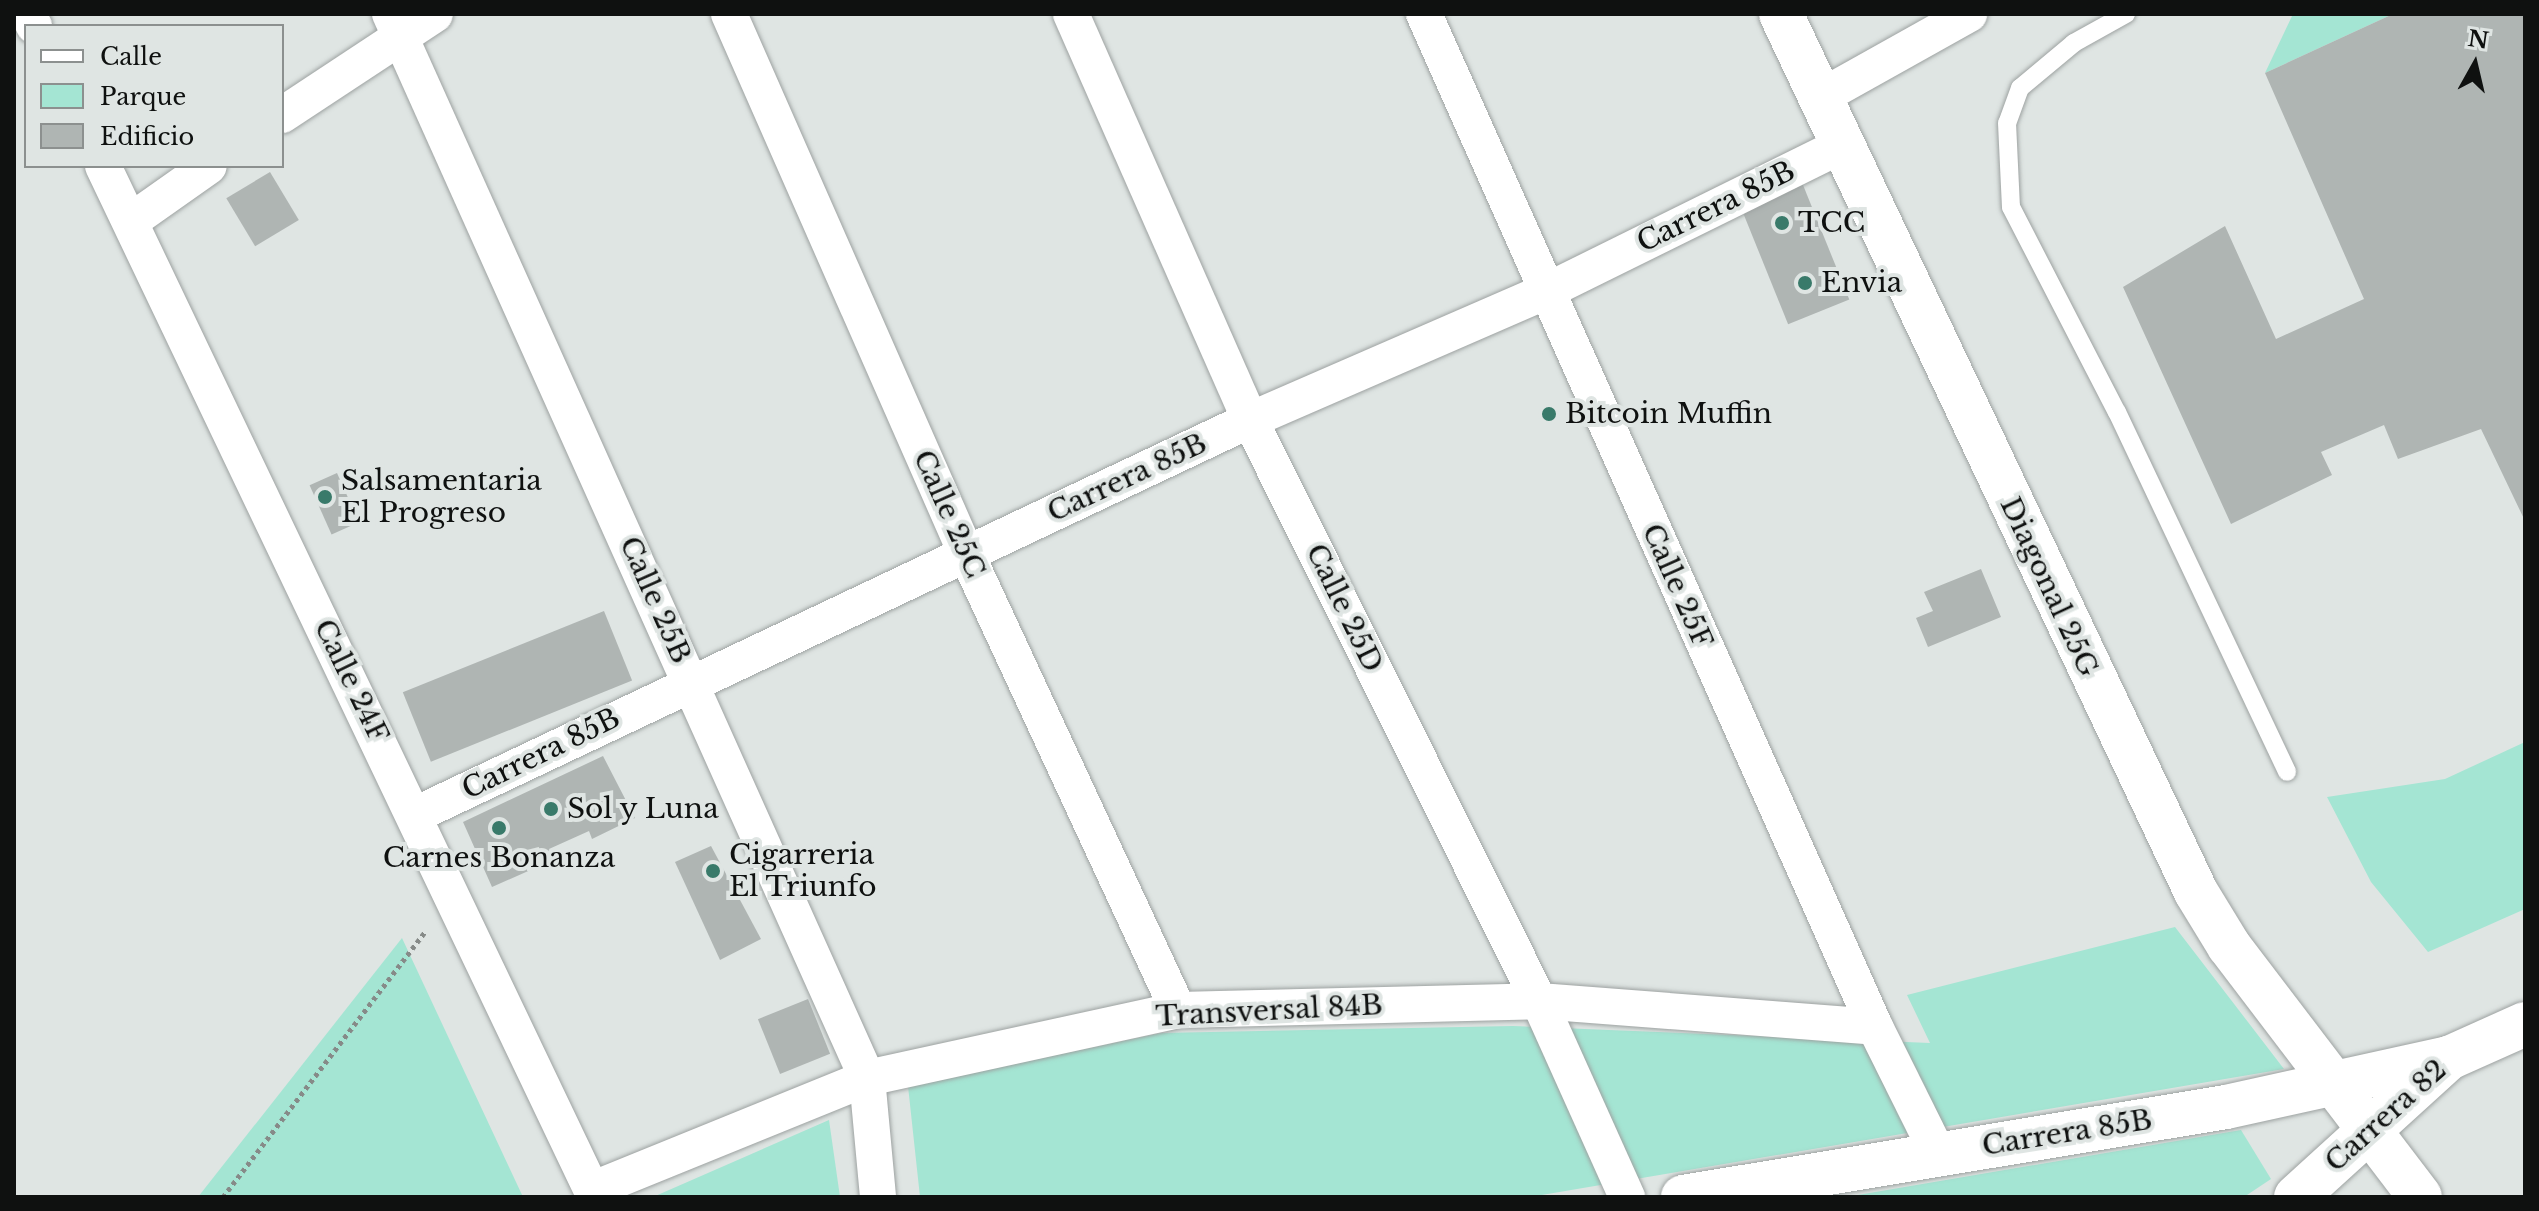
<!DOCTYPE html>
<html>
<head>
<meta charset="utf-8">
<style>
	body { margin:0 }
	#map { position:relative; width:2539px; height:1211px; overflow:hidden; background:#dfe5e3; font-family:"Libre Baskerville",serif }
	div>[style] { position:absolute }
	.green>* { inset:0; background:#a4e5d3 }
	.building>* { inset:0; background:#afb5b3; transform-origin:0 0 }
	.path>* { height:5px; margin-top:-2.5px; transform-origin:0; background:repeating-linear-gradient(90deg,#868a88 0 4px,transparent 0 8px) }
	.roads { filter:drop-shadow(0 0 2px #9da2a1) drop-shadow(0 0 2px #9da2a1) }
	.lane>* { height:18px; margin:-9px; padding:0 9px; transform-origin:9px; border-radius:9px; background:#fff }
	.street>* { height:36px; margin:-18px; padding:0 18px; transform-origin:18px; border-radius:18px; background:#fff }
	.secondary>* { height:44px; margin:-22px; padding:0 22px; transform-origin:22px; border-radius:22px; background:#fff }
	.dots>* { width:22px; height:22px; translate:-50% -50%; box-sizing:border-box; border:4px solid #dfe5e3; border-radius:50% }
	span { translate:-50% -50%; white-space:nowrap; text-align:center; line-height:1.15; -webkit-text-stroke:8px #dfe5e3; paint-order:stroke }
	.street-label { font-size:28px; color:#0f1110 }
	.poi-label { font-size:28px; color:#0f1110 }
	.left { translate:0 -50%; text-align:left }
	.frame { position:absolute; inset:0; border:16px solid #0f1110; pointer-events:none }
	.legend { position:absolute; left:24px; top:24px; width:260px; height:144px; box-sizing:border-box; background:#dfe5e3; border:2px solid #8c908f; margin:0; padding:10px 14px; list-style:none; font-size:24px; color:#0f1110 }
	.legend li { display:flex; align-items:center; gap:16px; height:40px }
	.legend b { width:40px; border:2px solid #8c908f }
	.north { position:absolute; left:2435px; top:24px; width:80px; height:80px; -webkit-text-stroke:6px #dfe5e3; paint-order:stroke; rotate:8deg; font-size:22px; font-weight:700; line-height:32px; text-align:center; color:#0f1110 }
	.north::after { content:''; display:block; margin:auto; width:28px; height:36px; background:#0f1110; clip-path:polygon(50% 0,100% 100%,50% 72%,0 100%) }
</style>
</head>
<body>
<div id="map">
	<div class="green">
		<div style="clip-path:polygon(2293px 14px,2393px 14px,2265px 73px)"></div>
		<div style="clip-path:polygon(2525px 742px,2525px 909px,2428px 952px,2371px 882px,2327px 797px,2445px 779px)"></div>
		<div style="clip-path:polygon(2175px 927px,2284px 1069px,1530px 1197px,920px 1197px,908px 1086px,1161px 1033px,1513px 1026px,1930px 1043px,1907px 995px)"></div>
		<div style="clip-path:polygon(402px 938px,523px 1197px,198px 1197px)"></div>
		<div style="clip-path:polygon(829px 1120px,840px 1197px,653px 1197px)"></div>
		<div style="clip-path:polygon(2241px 1130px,2271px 1179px,2244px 1197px,1846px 1197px)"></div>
	</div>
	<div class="building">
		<div style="clip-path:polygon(2393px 14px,2525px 14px,2525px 521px,2481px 429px,2398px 459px,2384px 425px,2321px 452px,2332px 475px,2231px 524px,2123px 287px,2225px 226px,2276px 339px,2364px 299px,2265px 73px)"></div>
		<div style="left:270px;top:172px;width:56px;height:51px;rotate:59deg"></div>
		<div style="left:1801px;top:180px;width:129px;height:66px;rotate:68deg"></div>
		<div style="left:337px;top:473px;width:54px;height:30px;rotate:66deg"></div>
		<div style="clip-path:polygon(1981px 569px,2001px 617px,1928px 647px,1916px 618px,1933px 611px,1924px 592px)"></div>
		<div style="left:604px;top:611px;width:75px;height:217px;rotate:68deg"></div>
		<div style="clip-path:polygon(603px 756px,635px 818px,592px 839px,589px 831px,549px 849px,553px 860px,492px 887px,463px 822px)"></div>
		<div style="clip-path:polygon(711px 846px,761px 939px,720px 960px,675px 862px)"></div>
		<div style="left:808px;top:999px;width:59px;height:54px;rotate:68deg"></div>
	</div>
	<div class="path">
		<div style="left:223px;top:1197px;width:335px;rotate:-52.7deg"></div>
	</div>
	<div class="roads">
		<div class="lane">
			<div style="left:2126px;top:14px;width:60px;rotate:150.9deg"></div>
			<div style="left:2074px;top:43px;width:70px;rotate:140.2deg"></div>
			<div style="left:2020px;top:88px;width:37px;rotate:110deg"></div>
			<div style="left:2007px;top:123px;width:84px;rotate:87.3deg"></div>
			<div style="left:2011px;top:207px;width:231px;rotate:62.7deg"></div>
			<div style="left:2117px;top:412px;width:398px;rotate:64.7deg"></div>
		</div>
		<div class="street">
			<div style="left:28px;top:14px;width:13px;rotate:63deg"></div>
			<div style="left:390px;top:14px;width:1166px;rotate:65.85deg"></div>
			<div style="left:867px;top:1078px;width:120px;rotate:84.7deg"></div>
			<div style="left:729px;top:14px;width:589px;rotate:66.26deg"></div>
			<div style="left:966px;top:553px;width:504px;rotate:65.11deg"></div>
			<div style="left:1071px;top:14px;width:444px;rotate:66.2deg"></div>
			<div style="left:1250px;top:420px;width:649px;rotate:63.55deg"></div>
			<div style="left:1539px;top:1001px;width:215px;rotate:65.8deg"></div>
			<div style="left:1424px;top:14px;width:1109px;rotate:66deg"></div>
			<div style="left:1875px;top:1027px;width:142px;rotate:63.6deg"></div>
			<div style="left:1819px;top:98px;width:172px;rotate:-29.2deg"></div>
			<div style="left:282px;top:115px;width:183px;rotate:-33.4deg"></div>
			<div style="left:103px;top:166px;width:1142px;rotate:64.49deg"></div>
			<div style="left:131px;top:221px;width:95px;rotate:-35.2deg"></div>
			<div style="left:415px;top:815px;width:924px;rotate:-25.32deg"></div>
			<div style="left:1250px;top:420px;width:322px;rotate:-23.5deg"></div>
			<div style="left:1545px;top:292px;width:331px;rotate:-26.3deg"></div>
			<div style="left:594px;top:1189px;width:295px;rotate:-22.1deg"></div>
			<div style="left:867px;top:1078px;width:318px;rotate:-12.3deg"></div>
			<div style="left:1178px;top:1010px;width:361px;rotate:-1.4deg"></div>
			<div style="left:1539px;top:1001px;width:337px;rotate:4.4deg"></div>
		</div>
		<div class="secondary">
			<div style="left:1781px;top:14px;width:971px;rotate:64.7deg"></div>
			<div style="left:2196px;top:892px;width:63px;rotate:58.6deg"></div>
			<div style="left:2229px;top:946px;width:315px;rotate:52.7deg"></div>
			<div style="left:1683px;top:1197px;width:550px;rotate:-9.41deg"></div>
			<div style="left:2226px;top:1107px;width:228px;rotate:-12.4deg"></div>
			<div style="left:2296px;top:1197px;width:207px;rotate:-42.3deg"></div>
			<div style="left:2449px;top:1058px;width:83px;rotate:-24.1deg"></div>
		</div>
	</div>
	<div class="dots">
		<div style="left:1782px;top:223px;background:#397a6a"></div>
		<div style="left:1805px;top:283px;background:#397a6a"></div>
		<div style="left:1549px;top:414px;background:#397a6a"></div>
		<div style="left:325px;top:497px;background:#397a6a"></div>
		<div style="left:551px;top:809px;background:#397a6a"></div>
		<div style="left:499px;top:828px;background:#397a6a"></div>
		<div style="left:713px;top:871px;background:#397a6a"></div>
	</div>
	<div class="street-label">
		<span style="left:1716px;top:207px;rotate:-26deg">Carrera 85B</span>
		<span style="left:1127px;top:478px;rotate:-25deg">Carrera 85B</span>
		<span style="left:949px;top:514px;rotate:66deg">Calle 25C</span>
		<span style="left:1677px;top:586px;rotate:66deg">Calle 25F</span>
		<span style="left:2049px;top:587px;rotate:65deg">Diagonal 25G</span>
		<span style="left:655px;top:600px;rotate:66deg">Calle 25B</span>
		<span style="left:1344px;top:608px;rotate:64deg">Calle 25D</span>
		<span style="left:351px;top:681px;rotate:64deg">Calle 24F</span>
		<span style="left:541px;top:754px;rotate:-26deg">Carrera 85B</span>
		<span style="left:1269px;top:1011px;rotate:-3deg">Transversal 84B</span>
		<span style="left:2386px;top:1116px;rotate:-42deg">Carrera 82</span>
		<span style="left:2067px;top:1133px;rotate:-9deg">Carrera 85B</span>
	</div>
	<div class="poi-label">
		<span class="left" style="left:1798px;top:223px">TCC</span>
		<span class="left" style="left:1821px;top:283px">Envia</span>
		<span class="left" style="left:1565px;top:414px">Bitcoin Muffin</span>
		<span class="left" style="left:341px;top:497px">Salsamentaria<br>El Progreso</span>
		<span class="left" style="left:567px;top:809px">Sol y Luna</span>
		<span class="left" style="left:729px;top:871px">Cigarreria<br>El Triunfo</span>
		<span style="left:499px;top:858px">Carnes Bonanza</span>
	</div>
	<div class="frame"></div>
	<ul class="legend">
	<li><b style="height:10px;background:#fff"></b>Calle</li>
	<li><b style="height:22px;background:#a4e5d3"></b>Parque</li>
	<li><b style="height:22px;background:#afb5b3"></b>Edificio</li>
	</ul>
	<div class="north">N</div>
</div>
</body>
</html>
